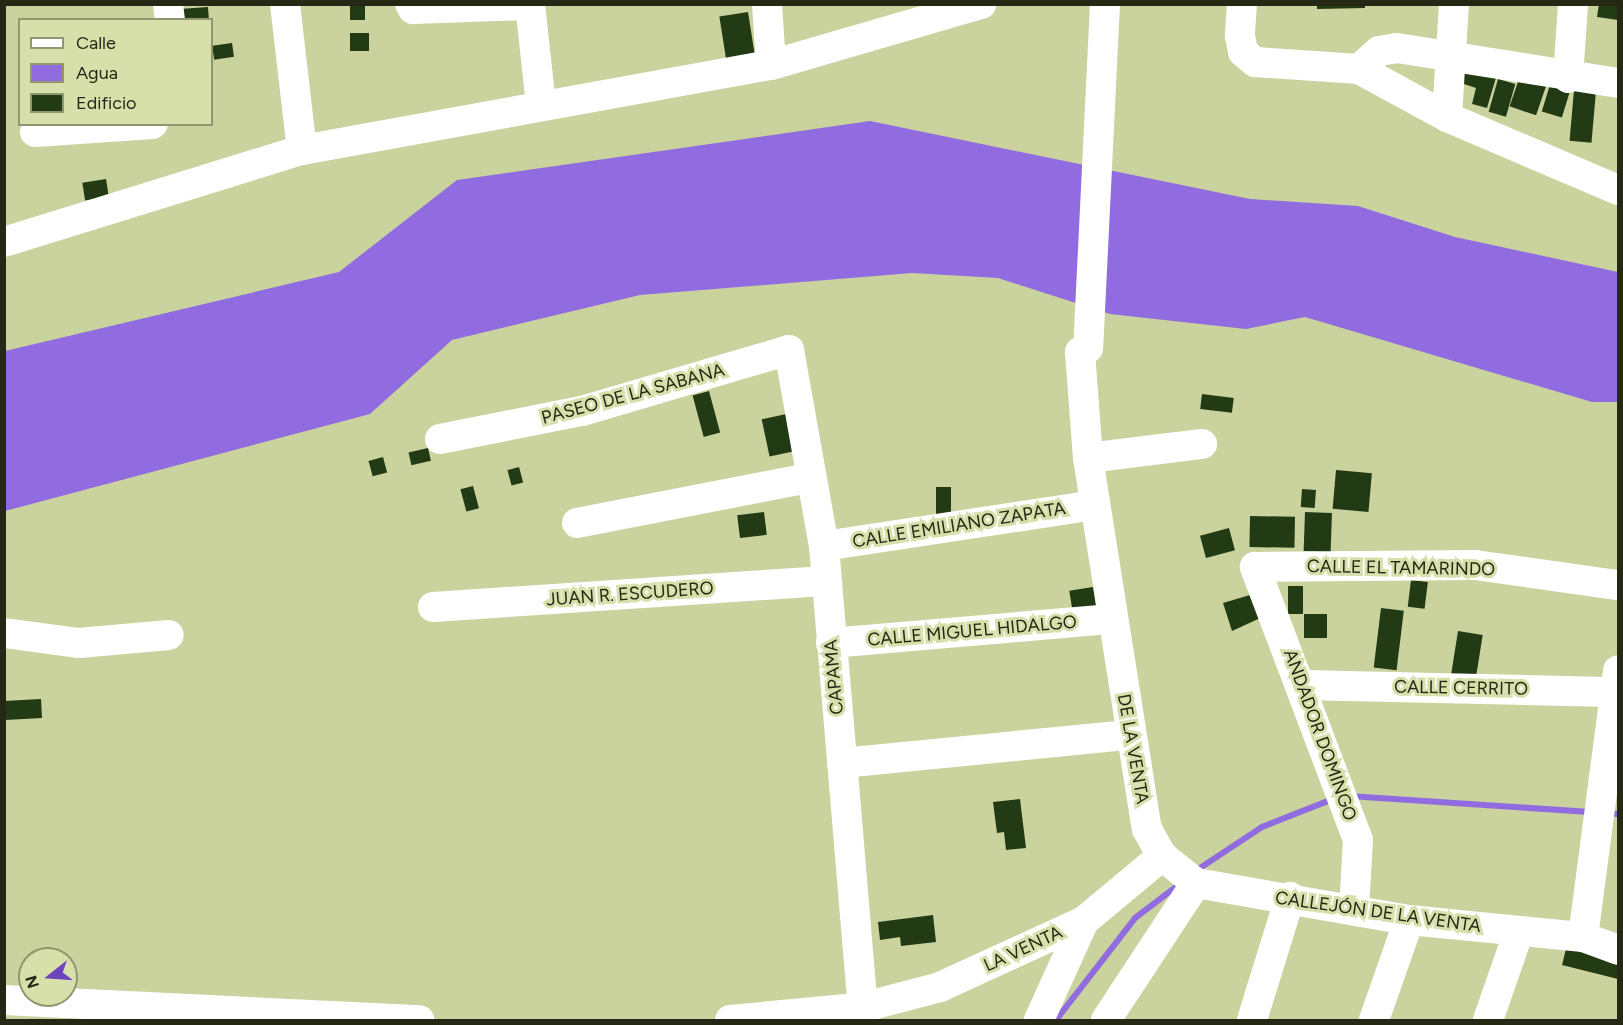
<!DOCTYPE html>
<html>
<head>
<meta charset="utf-8">
<style>
	body { margin:0 }
	#map { position:relative; width:1623px; height:1025px; overflow:hidden; background:#cad29e; font-family:Figtree,sans-serif }
	div>[style] { position:absolute }
	.water>* { inset:0; background:#906ce0 }
	.stream>* { height:6px; margin:-3px; padding:0 3px; transform-origin:3px; border-radius:3px; background:#906ce0 }
	.building>* { inset:0; background:#233b15; transform-origin:0 0 }
	.minor>* { height:30px; margin:-15px; padding:0 15px; transform-origin:15px; border-radius:15px; background:#fff }
	span { translate:-50% -50%; white-space:nowrap; text-align:center; line-height:1.15; -webkit-text-stroke:6px #d7dfab; paint-order:stroke }
	.street-label { font-size:18px; color:#252814 }
	.frame { position:absolute; inset:0; border:6px solid #252814; pointer-events:none }
	.legend { position:absolute; left:18px; top:18px; width:195px; height:108px; box-sizing:border-box; background:#d7dfab; border:2px solid #90966f; margin:0; padding:8px 10px; list-style:none; font-size:18px; color:#252814 }
	.legend li { display:flex; align-items:center; gap:12px; height:30px }
	.legend b { width:30px; border:2px solid #90966f }
	.north { position:absolute; left:18px; top:947px; width:60px; height:60px; box-sizing:border-box; background:#d7dfab; border:2px solid #90966f; border-radius:50%; rotate:253deg; font-size:16px; font-weight:700; line-height:24px; text-align:center; color:#252814 }
	.north::after { content:''; display:block; margin:auto; width:21px; height:27px; background:#6e44bc; clip-path:polygon(50% 0,100% 100%,50% 72%,0 100%) }
</style>
</head>
<body>
<div id="map">
	<div class="water">
		<div style="clip-path:polygon(870px 121px,1250px 199px,1358px 206px,1455px 237px,1618px 272px,1618px 402px,1592px 402px,1305px 317px,1246px 329px,1110px 314px,998px 278px,912px 273px,640px 295px,452px 340px,370px 414px,5px 511px,5px 351px,339px 272px,457px 180px)"></div>
	</div>
	<div class="stream">
		<div style="left:1349px;top:796px;width:242px;rotate:3.8deg"></div>
		<div style="left:1606px;top:813px;width:12px;rotate:5deg"></div>
		<div style="left:1194px;top:872px;width:82px;rotate:-33.5deg"></div>
		<div style="left:1262px;top:827px;width:76px;rotate:-21.5deg"></div>
		<div style="left:1056px;top:1020px;width:129px;rotate:-52.2deg"></div>
		<div style="left:1135px;top:918px;width:56px;rotate:-37.1deg"></div>
	</div>
	<div class="building">
		<div style="left:350px;top:4px;width:15px;height:16px"></div>
		<div style="clip-path:polygon(1317px 4px,1365px 4px,1365px 8px,1317px 9px)"></div>
		<div style="clip-path:polygon(1599px 4px,1618px 4px,1618px 20px,1597px 17px)"></div>
		<div style="left:208px;top:7px;width:13px;height:29px;rotate:86deg"></div>
		<div style="left:748px;top:12px;width:45px;height:29px;rotate:81deg"></div>
		<div style="left:369px;top:33px;width:18px;height:19px;rotate:90deg"></div>
		<div style="left:232px;top:43px;width:14px;height:20px;rotate:82deg"></div>
		<div style="clip-path:polygon(1464px 61px,1498px 71px,1487px 108px,1472px 104px,1476px 88px,1458px 82px)"></div>
		<div style="left:1520px;top:76px;width:28px;height:32px;rotate:19deg"></div>
		<div style="left:1552px;top:78px;width:21px;height:35px;rotate:17deg"></div>
		<div style="left:1498px;top:79px;width:18px;height:34px;rotate:16deg"></div>
		<div style="left:1574px;top:90px;width:22px;height:51px;rotate:5deg"></div>
		<div style="left:106px;top:179px;width:18px;height:24px;rotate:81deg"></div>
		<div style="left:709px;top:391px;width:43px;height:17px;rotate:75deg"></div>
		<div style="left:1202px;top:394px;width:32px;height:15px;rotate:7deg"></div>
		<div style="left:791px;top:413px;width:38px;height:30px;rotate:78deg"></div>
		<div style="left:428px;top:448px;width:13px;height:20px;rotate:77deg"></div>
		<div style="left:383px;top:457px;width:16px;height:15px;rotate:75deg"></div>
		<div style="left:519px;top:467px;width:16px;height:12px;rotate:75deg"></div>
		<div style="left:1336px;top:470px;width:36px;height:39px;rotate:5deg"></div>
		<div style="left:473px;top:486px;width:23px;height:13px;rotate:75deg"></div>
		<div style="left:936px;top:487px;width:15px;height:30px"></div>
		<div style="left:1302px;top:489px;width:14px;height:18px;rotate:4deg"></div>
		<div style="left:764px;top:512px;width:23px;height:27px;rotate:83deg"></div>
		<div style="left:1305px;top:512px;width:27px;height:39px;rotate:2deg"></div>
		<div style="left:1250px;top:516px;width:45px;height:31px;rotate:1deg"></div>
		<div style="left:1229px;top:528px;width:23px;height:30px;rotate:75deg"></div>
		<div style="left:1411px;top:580px;width:17px;height:27px;rotate:7deg"></div>
		<div style="left:1288px;top:586px;width:15px;height:28px"></div>
		<div style="left:1093px;top:587px;width:20px;height:24px;rotate:81deg"></div>
		<div style="clip-path:polygon(1260px 592px,1267px 615px,1232px 631px,1223px 603px)"></div>
		<div style="left:1381px;top:608px;width:23px;height:60px;rotate:7deg"></div>
		<div style="left:1304px;top:614px;width:23px;height:24px"></div>
		<div style="left:1458px;top:631px;width:25px;height:45px;rotate:9deg"></div>
		<div style="left:41px;top:699px;width:19px;height:37px;rotate:87deg"></div>
		<div style="clip-path:polygon(1020px 799px,1026px 848px,1006px 850px,1004px 832px,997px 833px,993px 802px)"></div>
		<div style="clip-path:polygon(933px 915px,936px 942px,901px 946px,900px 937px,880px 940px,878px 922px)"></div>
		<div style="clip-path:polygon(1567px 945px,1618px 965px,1618px 979px,1562px 965px)"></div>
	</div>
	<div class="minor">
		<div style="left:168px;top:4px;width:16px;rotate:83deg"></div>
		<div style="left:285px;top:4px;width:147px;rotate:83.4deg"></div>
		<div style="left:410px;top:4px;width:6px;rotate:59deg"></div>
		<div style="left:413px;top:9px;width:117px;rotate:-2deg"></div>
		<div style="left:530px;top:4px;width:102px;rotate:83.8deg"></div>
		<div style="left:767px;top:4px;width:61px;rotate:86.2deg"></div>
		<div style="left:1105px;top:4px;width:344px;rotate:92.8deg"></div>
		<div style="left:1088px;top:348px;width:9px;rotate:153deg"></div>
		<div style="left:1080px;top:352px;width:106px;rotate:85.7deg"></div>
		<div style="left:1088px;top:458px;width:376px;rotate:81deg"></div>
		<div style="left:1147px;top:829px;width:31px;rotate:61deg"></div>
		<div style="left:1162px;top:856px;width:43px;rotate:38.5deg"></div>
		<div style="left:1196px;top:883px;width:216px;rotate:9.9deg"></div>
		<div style="left:1409px;top:920px;width:175px;rotate:5.6deg"></div>
		<div style="left:1583px;top:937px;width:37px;rotate:20deg"></div>
		<div style="left:1242px;top:4px;width:32px;rotate:94deg"></div>
		<div style="left:1240px;top:36px;width:16px;rotate:79deg"></div>
		<div style="left:1243px;top:52px;width:16px;rotate:40deg"></div>
		<div style="left:1255px;top:62px;width:104px;rotate:3.9deg"></div>
		<div style="left:1359px;top:69px;width:100px;rotate:28.6deg"></div>
		<div style="left:1447px;top:117px;width:186px;rotate:23.1deg"></div>
		<div style="left:1359px;top:69px;width:27px;rotate:-42deg"></div>
		<div style="left:1379px;top:51px;width:18px;rotate:-9deg"></div>
		<div style="left:1397px;top:48px;width:224px;rotate:9deg"></div>
		<div style="left:1568px;top:78px;width:74px;rotate:-86.1deg"></div>
		<div style="left:1447px;top:117px;width:113px;rotate:-86.5deg"></div>
		<div style="left:35px;top:132px;width:118px;rotate:-3.9deg"></div>
		<div style="left:4px;top:242px;width:312px;rotate:-17.2deg"></div>
		<div style="left:302px;top:150px;width:477px;rotate:-10.3deg"></div>
		<div style="left:771px;top:65px;width:219px;rotate:-16.2deg"></div>
		<div style="left:440px;top:439px;width:145px;rotate:-11.2deg"></div>
		<div style="left:582px;top:411px;width:216px;rotate:-16.4deg"></div>
		<div style="left:789px;top:350px;width:199px;rotate:79.9deg"></div>
		<div style="left:824px;top:546px;width:476px;rotate:85.2deg"></div>
		<div style="left:1088px;top:458px;width:115px;rotate:-7deg"></div>
		<div style="left:577px;top:523px;width:235px;rotate:-11deg"></div>
		<div style="left:824px;top:546px;width:274px;rotate:-8.6deg"></div>
		<div style="left:433px;top:607px;width:394px;rotate:-3.8deg"></div>
		<div style="left:4px;top:633px;width:76px;rotate:7.6deg"></div>
		<div style="left:79px;top:643px;width:90px;rotate:-5.1deg"></div>
		<div style="left:831px;top:643px;width:282px;rotate:-4.9deg"></div>
		<div style="left:1303px;top:685px;width:315px;rotate:1.3deg"></div>
		<div style="left:842px;top:763px;width:288px;rotate:-5.6deg"></div>
		<div style="left:1354px;top:909px;width:69px;rotate:-86.7deg"></div>
		<div style="left:1358px;top:840px;width:292px;rotate:-110.7deg"></div>
		<div style="left:1255px;top:567px;width:220px;rotate:-0.5deg"></div>
		<div style="left:1475px;top:565px;width:144px;rotate:8deg"></div>
		<div style="left:1583px;top:937px;width:269px;rotate:-82.5deg"></div>
		<div style="left:4px;top:1000px;width:416px;rotate:2.8deg"></div>
		<div style="left:730px;top:1020px;width:135px;rotate:-5.5deg"></div>
		<div style="left:864px;top:1007px;width:79px;rotate:-14.7deg"></div>
		<div style="left:940px;top:987px;width:158px;rotate:-24.6deg"></div>
		<div style="left:1084px;top:921px;width:102px;rotate:-39.8deg"></div>
		<div style="left:1039px;top:1020px;width:109px;rotate:-65.6deg"></div>
		<div style="left:1106px;top:1020px;width:164px;rotate:-56.7deg"></div>
		<div style="left:1252px;top:1020px;width:129px;rotate:-72.8deg"></div>
		<div style="left:1374px;top:1020px;width:106px;rotate:-70.7deg"></div>
		<div style="left:1488px;top:1020px;width:94px;rotate:-70.8deg"></div>
	</div>
	<div class="street-label">
		<span style="left:633px;top:394px;rotate:-15deg">PASEO DE LA SABANA</span>
		<span style="left:959px;top:525px;rotate:-9deg">CALLE EMILIANO ZAPATA</span>
		<span style="left:1401px;top:568px;rotate:1deg">CALLE EL TAMARINDO</span>
		<span style="left:630px;top:594px;rotate:-4deg">JUAN R. ESCUDERO</span>
		<span style="left:972px;top:631px;rotate:-5deg">CALLE MIGUEL HIDALGO</span>
		<span style="left:834px;top:677px;rotate:-95deg">CAPAMA</span>
		<span style="left:1461px;top:688px;rotate:1deg">CALLE CERRITO</span>
		<span style="left:1320px;top:735px;rotate:70deg">ANDADOR DOMINGO</span>
		<span style="left:1133px;top:749px;rotate:80deg">DE LA VENTA</span>
		<span style="left:1378px;top:912px;rotate:8deg">CALLEJÓN DE LA VENTA</span>
		<span style="left:1023px;top:949px;rotate:-25deg">LA VENTA</span>
	</div>
	<div class="frame"></div>
	<ul class="legend">
	<li><b style="height:8px;background:#fff"></b>Calle</li>
	<li><b style="height:16px;background:#906ce0"></b>Agua</li>
	<li><b style="height:16px;background:#233b15"></b>Edificio</li>
	</ul>
	<div class="north">N</div>
</div>
</body>
</html>
